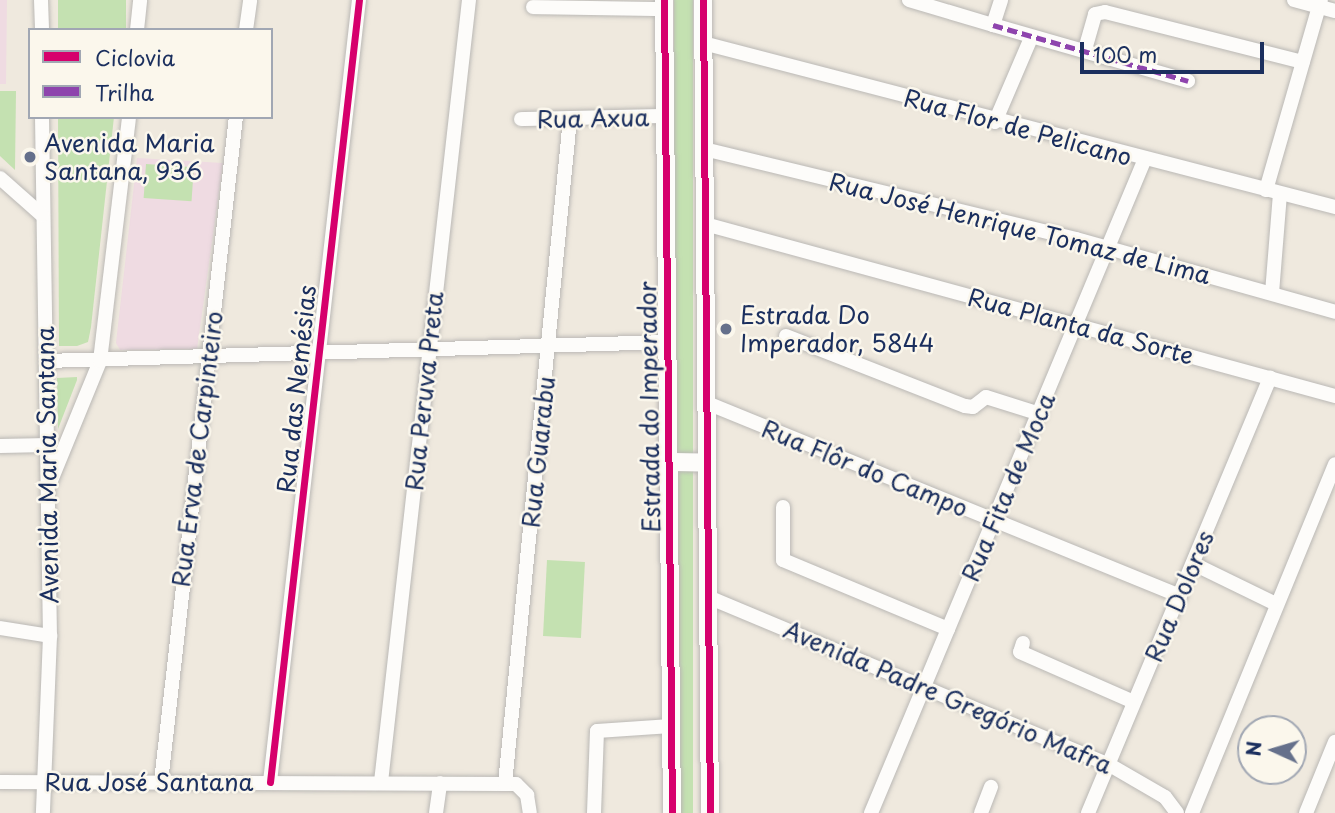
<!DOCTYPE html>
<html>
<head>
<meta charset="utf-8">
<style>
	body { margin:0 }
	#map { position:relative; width:1335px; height:813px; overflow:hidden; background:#efe9de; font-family:"Playpen Sans",sans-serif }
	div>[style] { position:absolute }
	.built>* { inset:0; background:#efdbe2 }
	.green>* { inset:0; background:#c4e1b1; transform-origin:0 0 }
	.roads { filter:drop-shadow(0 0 2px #bab8b5) drop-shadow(0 0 2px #bab8b5) }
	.minor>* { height:14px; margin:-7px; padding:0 7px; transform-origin:7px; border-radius:7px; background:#fdfcfa }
	.major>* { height:18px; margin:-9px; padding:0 9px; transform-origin:9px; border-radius:9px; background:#fdfcfa }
	.quiet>* { height:5px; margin-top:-2.5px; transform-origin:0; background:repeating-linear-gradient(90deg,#8e44ad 0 10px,transparent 0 15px) }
	.cycleway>* { height:7px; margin:-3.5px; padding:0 3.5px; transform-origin:3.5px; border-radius:3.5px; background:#d6006c }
	.dots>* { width:19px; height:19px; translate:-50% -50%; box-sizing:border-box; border:4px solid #fbf7ec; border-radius:50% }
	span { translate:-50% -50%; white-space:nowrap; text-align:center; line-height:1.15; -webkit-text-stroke:5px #fbf7ec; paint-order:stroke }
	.street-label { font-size:24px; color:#1b2f5e }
	.poi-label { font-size:24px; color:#1b2f5e }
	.left { translate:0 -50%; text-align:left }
	.legend { position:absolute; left:28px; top:28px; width:245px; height:91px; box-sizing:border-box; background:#fbf7ec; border:2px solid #a1a7b3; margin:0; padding:9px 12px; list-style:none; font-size:21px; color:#1b2f5e }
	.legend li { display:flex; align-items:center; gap:14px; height:35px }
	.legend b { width:35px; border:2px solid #a1a7b3 }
	.north { position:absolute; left:1237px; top:715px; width:70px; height:70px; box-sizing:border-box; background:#fbf7ec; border:2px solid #a1a7b3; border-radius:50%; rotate:274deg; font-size:19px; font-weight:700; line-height:28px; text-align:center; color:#1b2f5e }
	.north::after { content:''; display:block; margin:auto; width:24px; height:32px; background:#65708b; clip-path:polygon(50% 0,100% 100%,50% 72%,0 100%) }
	.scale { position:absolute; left:1080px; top:42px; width:184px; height:32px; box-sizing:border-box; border:4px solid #1b2f5e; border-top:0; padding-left:9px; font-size:21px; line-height:24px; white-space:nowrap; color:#1b2f5e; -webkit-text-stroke:5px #fbf7ec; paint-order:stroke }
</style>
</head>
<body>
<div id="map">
	<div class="built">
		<div style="clip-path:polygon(0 0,7px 0,6px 84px,0 84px)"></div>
		<div style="clip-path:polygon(137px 158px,223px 163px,197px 349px,120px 350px,116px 343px)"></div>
	</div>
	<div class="green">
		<div style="left:58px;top:0;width:68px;height:30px"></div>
		<div style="left:674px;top:0;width:19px;height:813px"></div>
		<div style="clip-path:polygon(0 91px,16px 91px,15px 170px,0 156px)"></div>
		<div style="clip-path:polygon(58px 117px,114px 117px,91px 327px,88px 342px,77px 346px,59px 346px)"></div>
		<div style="left:146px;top:164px;width:48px;height:34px;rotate:4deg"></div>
		<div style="clip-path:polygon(77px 377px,77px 380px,58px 429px,57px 378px)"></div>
		<div style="left:547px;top:560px;width:38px;height:76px;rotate:3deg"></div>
	</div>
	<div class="roads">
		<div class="minor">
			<div style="left:41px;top:0;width:30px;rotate:88deg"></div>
			<div style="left:909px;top:0;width:88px;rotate:16.6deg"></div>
			<div style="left:993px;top:25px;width:26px;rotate:-72deg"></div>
			<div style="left:1294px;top:0;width:42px;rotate:15deg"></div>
			<div style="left:533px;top:7px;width:131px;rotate:0.9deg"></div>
			<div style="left:993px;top:25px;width:203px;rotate:16deg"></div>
			<div style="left:137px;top:30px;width:30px;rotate:-84deg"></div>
			<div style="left:246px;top:30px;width:30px;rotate:-82deg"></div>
			<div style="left:703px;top:43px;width:653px;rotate:14.55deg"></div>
			<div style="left:1086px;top:46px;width:33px;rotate:-74deg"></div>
			<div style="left:1095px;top:14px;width:10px;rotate:-11deg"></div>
			<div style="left:1105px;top:12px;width:204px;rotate:14.2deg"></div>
			<div style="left:42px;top:117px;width:519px;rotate:89.12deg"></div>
			<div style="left:50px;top:636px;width:177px;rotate:92.3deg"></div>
			<div style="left:521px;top:119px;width:144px;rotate:-1.2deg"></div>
			<div style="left:995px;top:122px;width:91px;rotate:-66.8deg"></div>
			<div style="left:704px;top:149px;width:383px;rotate:13.6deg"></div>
			<div style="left:1076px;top:239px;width:269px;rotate:15.7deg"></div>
			<div style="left:0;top:178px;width:56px;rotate:41.4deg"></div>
			<div style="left:1266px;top:190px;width:198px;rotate:-73.9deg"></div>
			<div style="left:705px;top:224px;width:653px;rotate:15.27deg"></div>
			<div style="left:1272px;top:293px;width:99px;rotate:-85.4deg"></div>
			<div style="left:786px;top:336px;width:192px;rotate:21.4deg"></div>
			<div style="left:965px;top:406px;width:8px;rotate:7deg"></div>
			<div style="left:973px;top:407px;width:16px;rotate:-38deg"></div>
			<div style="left:986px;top:397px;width:57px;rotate:17.5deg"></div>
			<div style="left:46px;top:361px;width:621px;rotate:-1.75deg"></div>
			<div style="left:707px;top:403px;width:511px;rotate:22.2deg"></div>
			<div style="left:0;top:446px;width:48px;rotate:-1.2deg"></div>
			<div style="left:50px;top:483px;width:132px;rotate:-67.7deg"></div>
			<div style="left:100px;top:361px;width:246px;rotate:-83.2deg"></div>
			<div style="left:783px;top:507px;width:53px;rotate:90deg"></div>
			<div style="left:783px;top:560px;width:179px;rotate:22.7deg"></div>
			<div style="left:1194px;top:564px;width:91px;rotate:26deg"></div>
			<div style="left:708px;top:597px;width:433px;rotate:22.7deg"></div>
			<div style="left:1108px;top:764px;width:66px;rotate:30.1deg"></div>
			<div style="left:1165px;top:797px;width:20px;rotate:53deg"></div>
			<div style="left:0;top:628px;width:51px;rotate:9.1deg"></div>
			<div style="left:1023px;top:643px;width:9px;rotate:108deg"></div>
			<div style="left:1020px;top:652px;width:124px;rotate:23.7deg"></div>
			<div style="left:0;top:782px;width:516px;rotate:0.22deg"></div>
			<div style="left:516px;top:784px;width:16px;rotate:45deg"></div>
			<div style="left:527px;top:795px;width:18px;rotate:81deg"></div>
			<div style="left:161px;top:782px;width:669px;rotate:-83.57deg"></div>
			<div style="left:270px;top:782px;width:787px;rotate:-83.51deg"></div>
			<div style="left:381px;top:782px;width:787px;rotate:-83.58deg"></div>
			<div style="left:505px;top:784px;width:668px;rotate:-84.42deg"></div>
			<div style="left:436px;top:813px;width:30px;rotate:-82deg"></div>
			<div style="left:594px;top:813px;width:82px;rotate:-87.9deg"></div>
			<div style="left:597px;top:731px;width:74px;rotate:-3.9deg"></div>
			<div style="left:871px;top:813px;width:707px;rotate:-67.28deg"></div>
			<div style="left:981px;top:813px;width:28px;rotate:-69deg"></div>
			<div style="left:1088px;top:813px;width:472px;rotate:-67.3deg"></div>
			<div style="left:1192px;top:813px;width:377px;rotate:-67.7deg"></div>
			<div style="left:1306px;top:813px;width:77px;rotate:-67.8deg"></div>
		</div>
		<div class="major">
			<div style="left:664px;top:0;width:813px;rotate:89.44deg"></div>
			<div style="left:703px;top:0;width:813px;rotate:89.51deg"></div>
			<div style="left:668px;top:462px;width:39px;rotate:1deg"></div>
		</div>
	</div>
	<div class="quiet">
		<div style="left:993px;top:25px;width:203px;rotate:16deg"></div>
	</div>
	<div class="cycleway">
		<div style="left:664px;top:0;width:813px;rotate:89.44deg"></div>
		<div style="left:703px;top:0;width:813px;rotate:89.51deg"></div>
		<div style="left:270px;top:782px;width:787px;rotate:-83.51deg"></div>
	</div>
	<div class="dots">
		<div style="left:30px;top:157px;background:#65708b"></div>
		<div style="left:726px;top:329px;background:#65708b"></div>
	</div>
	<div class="street-label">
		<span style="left:593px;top:118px;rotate:-1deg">Rua Axua</span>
		<span style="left:1018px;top:127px;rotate:15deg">Rua Flor de Pelicano</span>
		<span style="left:1020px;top:228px;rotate:14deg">Rua José Henrique Tomaz de Lima</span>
		<span style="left:1081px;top:326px;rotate:15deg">Rua Planta da Sorte</span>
		<span style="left:296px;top:389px;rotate:-84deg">Rua das Nemésias</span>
		<span style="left:424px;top:391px;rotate:-84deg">Rua Peruva Preta</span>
		<span style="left:649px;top:407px;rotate:-91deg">Estrada do Imperador</span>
		<span style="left:197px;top:449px;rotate:-83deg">Rua Erva de Carpinteiro</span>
		<span style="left:538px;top:452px;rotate:-84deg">Rua Guarabu</span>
		<span style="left:47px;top:465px;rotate:-91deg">Avenida Maria Santana</span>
		<span style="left:865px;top:468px;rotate:22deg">Rua Flôr do Campo</span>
		<span style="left:1008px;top:487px;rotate:-67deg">Rua Fita de Moca</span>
		<span style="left:1179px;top:596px;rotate:-67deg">Rua Dolores</span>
		<span style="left:948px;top:697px;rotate:23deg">Avenida Padre Gregório Mafra</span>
		<span style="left:149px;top:782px">Rua José Santana</span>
	</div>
	<div class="poi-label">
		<span class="left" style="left:44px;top:157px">Avenida Maria<br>Santana, 936</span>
		<span class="left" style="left:740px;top:329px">Estrada Do<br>Imperador, 5844</span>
	</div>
	<ul class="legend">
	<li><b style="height:9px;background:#d6006c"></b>Ciclovia</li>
	<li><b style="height:9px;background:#8e44ad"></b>Trilha</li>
	</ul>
	<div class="north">N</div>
	<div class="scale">100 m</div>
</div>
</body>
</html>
